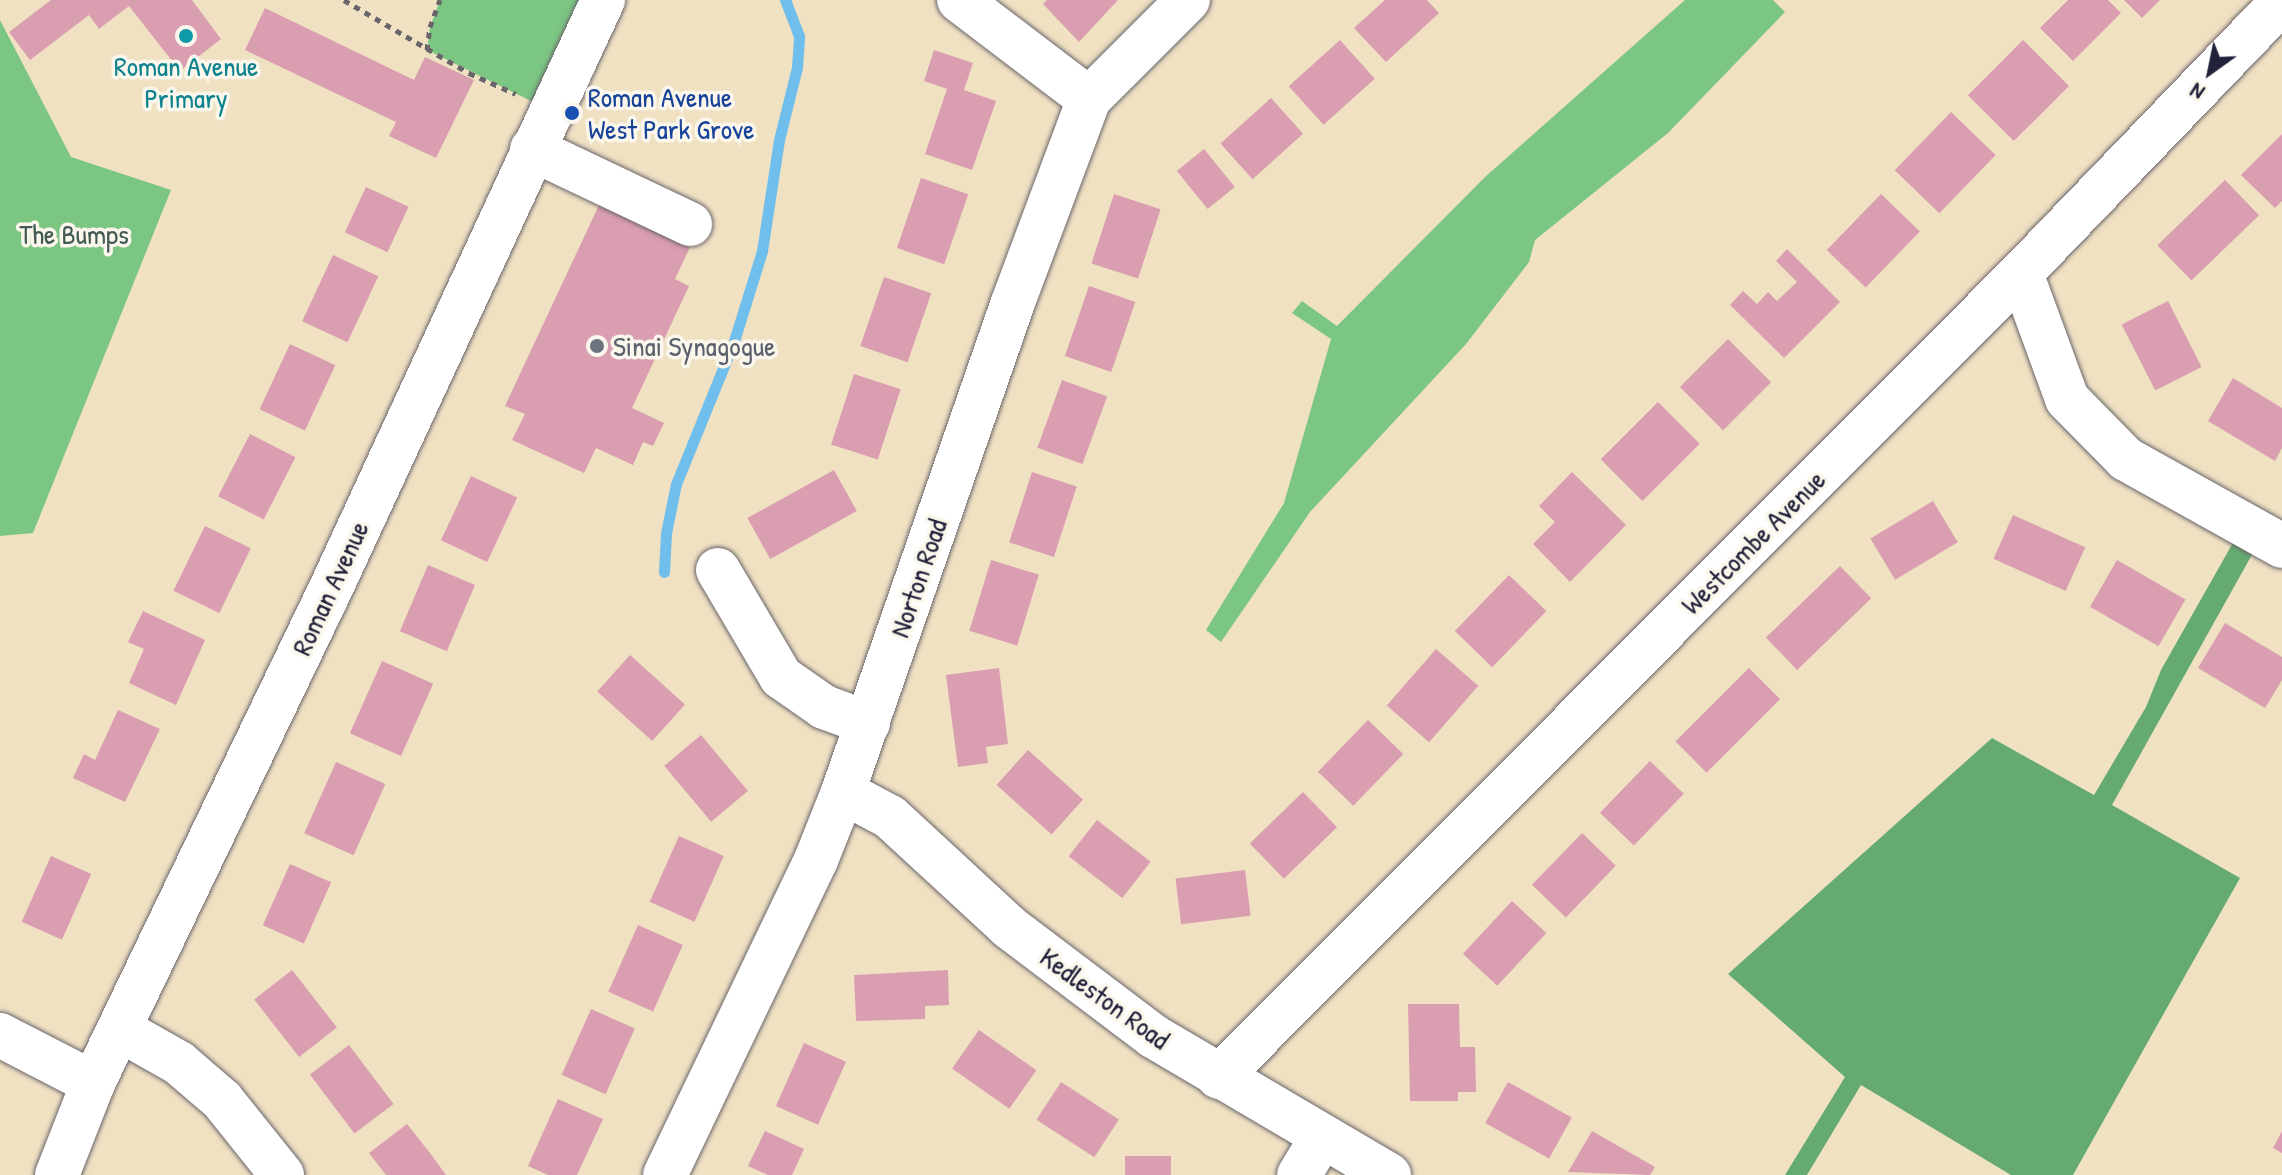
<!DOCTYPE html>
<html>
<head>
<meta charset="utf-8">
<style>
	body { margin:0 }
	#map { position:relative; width:2282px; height:1175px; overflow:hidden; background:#f0e1c3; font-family:"Patrick Hand",sans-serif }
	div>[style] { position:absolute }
	.green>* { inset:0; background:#7cc683 }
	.forest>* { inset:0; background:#65ab71 }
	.stream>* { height:11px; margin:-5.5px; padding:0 5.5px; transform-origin:5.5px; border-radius:5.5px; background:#70beeb }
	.building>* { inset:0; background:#d99eaf; transform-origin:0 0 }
	.path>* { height:5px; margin-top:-2.5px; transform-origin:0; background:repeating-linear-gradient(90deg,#6a656b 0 6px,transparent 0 12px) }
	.roads { filter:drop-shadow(0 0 2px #6a656b) drop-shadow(0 0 2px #6a656b) }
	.minor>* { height:44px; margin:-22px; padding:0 22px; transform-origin:22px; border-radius:22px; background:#fff }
	.dots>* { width:22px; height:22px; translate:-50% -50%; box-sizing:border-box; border:4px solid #fbf7ec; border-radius:50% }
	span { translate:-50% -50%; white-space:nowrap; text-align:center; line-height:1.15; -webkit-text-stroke:7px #fbf7ec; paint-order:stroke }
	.culture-label { font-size:28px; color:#0d838f }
	.transit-label { font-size:28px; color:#164399 }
	.left { translate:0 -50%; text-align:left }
	.park-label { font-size:28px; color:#425b54 }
	.worship-label { font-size:28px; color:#5b616d }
	.street-label { font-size:28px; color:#22223b }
	.north { position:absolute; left:2170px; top:32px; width:80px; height:80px; -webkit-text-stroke:6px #fbf7ec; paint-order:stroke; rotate:213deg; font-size:22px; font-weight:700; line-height:32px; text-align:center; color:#22223b }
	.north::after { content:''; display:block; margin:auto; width:28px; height:36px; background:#22223b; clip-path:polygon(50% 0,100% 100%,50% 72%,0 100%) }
</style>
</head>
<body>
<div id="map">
	<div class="green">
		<div style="clip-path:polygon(440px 0,603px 0,533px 102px,427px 50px,430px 27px)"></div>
		<div style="clip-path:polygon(1685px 0,1773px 0,1785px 12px,1668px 133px,1535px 240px,1529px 262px,1466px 344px,1310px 512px,1221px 642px,1206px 630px,1284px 503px,1331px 339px,1292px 313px,1302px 301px,1337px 326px,1485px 177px)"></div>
		<div style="clip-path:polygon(0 20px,71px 157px,171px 190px,33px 533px,0 536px)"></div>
	</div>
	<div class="forest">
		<div style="clip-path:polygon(2243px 525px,2263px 535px,2112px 805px,2240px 878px,2073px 1175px,2011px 1175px,1861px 1085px,1807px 1175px,1785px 1175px,1845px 1077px,1728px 974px,1992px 738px,2094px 795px,2146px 707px,2161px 670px)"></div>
	</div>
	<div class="stream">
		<div style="left:664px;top:572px;width:39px;rotate:-87deg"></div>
		<div style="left:666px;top:533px;width:50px;rotate:-78.5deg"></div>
		<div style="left:676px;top:484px;width:154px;rotate:-67.9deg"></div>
		<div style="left:734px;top:341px;width:94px;rotate:-72.7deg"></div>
		<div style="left:762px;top:251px;width:112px;rotate:-81.3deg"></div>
		<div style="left:779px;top:140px;width:75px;rotate:-76.1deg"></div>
		<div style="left:797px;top:67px;width:31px;rotate:-86deg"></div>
		<div style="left:799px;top:36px;width:39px;rotate:-111deg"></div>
	</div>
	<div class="building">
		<div style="clip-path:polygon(51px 0,192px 0,221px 39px,180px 71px,129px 6px,99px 29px,89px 15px,30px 60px,9px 32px)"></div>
		<div style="clip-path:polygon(1047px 0,1118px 0,1079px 42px,1043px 4px)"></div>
		<div style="clip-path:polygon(1385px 0,1427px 0,1439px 13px,1386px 62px,1354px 28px)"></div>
		<div style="clip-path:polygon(2068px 0,2108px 0,2121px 13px,2073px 61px,2040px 28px)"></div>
		<div style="clip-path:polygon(2124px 0,2160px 0,2142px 18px)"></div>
		<div style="clip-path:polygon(265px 8px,414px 80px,425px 57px,474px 80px,436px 158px,389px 136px,396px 122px,245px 50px)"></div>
		<div style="left:1340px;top:40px;width:52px;height:69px;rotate:48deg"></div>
		<div style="left:2023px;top:40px;width:65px;height:78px;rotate:45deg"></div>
		<div style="clip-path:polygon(934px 50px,973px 63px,964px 90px,996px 101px,972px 170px,925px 154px,947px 89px,924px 81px)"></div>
		<div style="left:1271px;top:98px;width:48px;height:68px;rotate:48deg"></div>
		<div style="left:1951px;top:112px;width:62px;height:81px;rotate:44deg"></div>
		<div style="clip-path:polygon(2282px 134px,2282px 201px,2275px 208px,2241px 175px)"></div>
		<div style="left:1204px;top:149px;width:49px;height:35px;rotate:51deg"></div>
		<div style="left:921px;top:178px;width:50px;height:74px;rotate:19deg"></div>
		<div style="left:2225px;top:180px;width:49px;height:94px;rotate:46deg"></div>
		<div style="left:366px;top:187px;width:47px;height:50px;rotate:25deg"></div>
		<div style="left:1114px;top:194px;width:49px;height:73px;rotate:18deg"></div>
		<div style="left:1881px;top:194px;width:54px;height:78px;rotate:44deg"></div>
		<div style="clip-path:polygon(599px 205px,690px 247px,675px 279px,689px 286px,632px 408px,664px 423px,653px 446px,643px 442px,633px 465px,596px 448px,584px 473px,512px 440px,525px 414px,505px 406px)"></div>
		<div style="clip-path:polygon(1787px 249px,1840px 302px,1784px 358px,1730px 305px,1743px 291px,1757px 304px,1768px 292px,1777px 301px,1780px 298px,1797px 282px,1776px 261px)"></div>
		<div style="left:333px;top:255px;width:50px;height:73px;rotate:25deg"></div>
		<div style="left:884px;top:277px;width:50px;height:73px;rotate:19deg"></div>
		<div style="left:1089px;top:286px;width:49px;height:74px;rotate:19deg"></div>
		<div style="left:2168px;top:301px;width:74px;height:52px;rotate:63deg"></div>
		<div style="left:1728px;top:339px;width:61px;height:68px;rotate:45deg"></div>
		<div style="left:290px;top:344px;width:50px;height:72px;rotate:25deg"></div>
		<div style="left:854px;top:374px;width:49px;height:74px;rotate:18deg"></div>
		<div style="clip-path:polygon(2233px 378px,2282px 408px,2282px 448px,2275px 461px,2208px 421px)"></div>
		<div style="left:1062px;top:380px;width:48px;height:72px;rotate:20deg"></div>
		<div style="left:1658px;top:402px;width:59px;height:81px;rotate:45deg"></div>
		<div style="left:250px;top:434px;width:51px;height:70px;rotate:27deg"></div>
		<div style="left:834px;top:470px;width:47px;height:99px;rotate:61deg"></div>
		<div style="left:1032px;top:472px;width:47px;height:74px;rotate:18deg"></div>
		<div style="clip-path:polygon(1572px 472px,1626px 525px,1570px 582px,1533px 544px,1555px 522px,1539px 506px)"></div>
		<div style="left:471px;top:476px;width:51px;height:71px;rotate:25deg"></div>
		<div style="left:1933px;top:501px;width:48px;height:73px;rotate:59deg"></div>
		<div style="left:2013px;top:515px;width:79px;height:48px;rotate:24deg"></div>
		<div style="left:205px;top:526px;width:51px;height:72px;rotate:26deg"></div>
		<div style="left:991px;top:560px;width:50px;height:74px;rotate:17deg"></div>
		<div style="left:2117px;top:560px;width:79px;height:54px;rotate:30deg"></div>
		<div style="left:428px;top:565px;width:51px;height:72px;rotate:23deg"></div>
		<div style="left:1840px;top:566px;width:45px;height:103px;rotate:46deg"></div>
		<div style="left:1509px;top:575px;width:52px;height:78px;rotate:44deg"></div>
		<div style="clip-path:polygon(143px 611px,205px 640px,176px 705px,129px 683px,144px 649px,128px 642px)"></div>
		<div style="clip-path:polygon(2225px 623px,2282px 657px,2282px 680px,2265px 708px,2198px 668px)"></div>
		<div style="left:1436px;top:649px;width:56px;height:75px;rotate:41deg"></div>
		<div style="left:630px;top:655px;width:74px;height:49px;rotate:42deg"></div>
		<div style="left:382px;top:661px;width:56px;height:79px;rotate:24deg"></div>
		<div style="clip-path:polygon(999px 668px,1008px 744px,986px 747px,988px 763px,958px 767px,946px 675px)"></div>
		<div style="left:1749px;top:668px;width:44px;height:104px;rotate:45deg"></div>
		<div style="clip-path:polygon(118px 710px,160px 729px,125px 802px,73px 778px,84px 754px,95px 760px)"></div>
		<div style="left:1368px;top:720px;width:49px;height:72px;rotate:44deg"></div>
		<div style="left:701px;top:735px;width:73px;height:48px;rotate:50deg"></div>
		<div style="left:1028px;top:750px;width:74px;height:47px;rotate:42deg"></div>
		<div style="left:1650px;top:761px;width:47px;height:72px;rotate:44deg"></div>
		<div style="left:336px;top:762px;width:54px;height:78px;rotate:24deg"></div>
		<div style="left:1303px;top:792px;width:49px;height:74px;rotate:46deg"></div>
		<div style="left:1097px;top:820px;width:68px;height:46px;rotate:38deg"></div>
		<div style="left:1582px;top:833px;width:47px;height:72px;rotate:44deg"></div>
		<div style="left:679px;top:836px;width:49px;height:72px;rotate:24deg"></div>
		<div style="left:51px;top:856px;width:44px;height:72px;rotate:24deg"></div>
		<div style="left:290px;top:864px;width:45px;height:67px;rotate:24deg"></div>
		<div style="left:1245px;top:870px;width:46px;height:70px;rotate:83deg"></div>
		<div style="left:1512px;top:901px;width:47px;height:72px;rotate:43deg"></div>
		<div style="left:638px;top:925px;width:49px;height:73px;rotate:24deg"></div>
		<div style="left:292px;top:970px;width:73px;height:48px;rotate:52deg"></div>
		<div style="clip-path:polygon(948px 970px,949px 1005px,925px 1006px,925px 1019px,856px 1021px,854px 975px)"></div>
		<div style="clip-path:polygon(1408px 1004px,1459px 1004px,1460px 1047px,1475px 1047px,1476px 1092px,1458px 1092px,1458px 1101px,1410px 1101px)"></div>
		<div style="left:591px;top:1009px;width:48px;height:72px;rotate:24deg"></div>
		<div style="left:979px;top:1030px;width:70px;height:47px;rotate:35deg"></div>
		<div style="left:804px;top:1043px;width:46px;height:69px;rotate:24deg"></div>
		<div style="left:349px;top:1045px;width:74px;height:49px;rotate:53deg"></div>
		<div style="left:1061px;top:1082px;width:69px;height:45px;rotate:33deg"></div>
		<div style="left:1508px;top:1082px;width:73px;height:47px;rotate:29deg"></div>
		<div style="clip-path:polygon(558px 1099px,603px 1119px,577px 1175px,548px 1175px,528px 1166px)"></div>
		<div style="clip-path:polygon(407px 1124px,430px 1153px,446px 1175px,386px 1175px,369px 1153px)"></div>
		<div style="clip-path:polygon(765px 1131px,804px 1149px,792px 1175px,768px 1175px,748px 1166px)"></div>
		<div style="clip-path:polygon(1592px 1131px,1655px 1167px,1650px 1175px,1568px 1172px)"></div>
		<div style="clip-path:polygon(2282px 1131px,2282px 1153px,2273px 1148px)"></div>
		<div style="left:1171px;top:1156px;width:19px;height:46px;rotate:90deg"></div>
	</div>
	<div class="path">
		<div style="left:344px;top:0;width:145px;rotate:30.3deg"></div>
		<div style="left:469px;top:73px;width:51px;rotate:24.1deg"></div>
		<div style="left:427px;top:50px;width:23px;rotate:-83deg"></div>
		<div style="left:430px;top:27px;width:29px;rotate:-70deg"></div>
	</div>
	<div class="roads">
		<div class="minor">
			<div style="left:959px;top:0;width:163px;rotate:37.3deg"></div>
			<div style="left:532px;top:149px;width:175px;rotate:25.4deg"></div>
			<div style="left:2021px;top:273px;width:134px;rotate:69.9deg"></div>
			<div style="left:2067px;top:399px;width:84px;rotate:45.5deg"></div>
			<div style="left:2126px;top:459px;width:179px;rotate:29.1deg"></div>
			<div style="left:718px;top:570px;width:124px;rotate:59.5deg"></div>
			<div style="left:781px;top:677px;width:52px;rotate:34.9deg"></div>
			<div style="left:824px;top:707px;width:47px;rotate:20deg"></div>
			<div style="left:843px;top:792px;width:53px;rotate:28deg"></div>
			<div style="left:890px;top:817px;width:162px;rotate:42.7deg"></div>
			<div style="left:1009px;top:927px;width:181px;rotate:37.1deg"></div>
			<div style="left:1153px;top:1036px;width:274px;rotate:30.5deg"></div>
			<div style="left:119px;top:1029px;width:69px;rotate:29.5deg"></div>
			<div style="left:179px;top:1063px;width:57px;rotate:40.7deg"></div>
			<div style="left:222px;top:1100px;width:96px;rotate:51.3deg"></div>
			<div style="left:0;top:1035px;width:105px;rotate:27.3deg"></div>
			<div style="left:1219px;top:1077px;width:1136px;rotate:-45.07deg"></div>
			<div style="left:2021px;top:273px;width:376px;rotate:-46.1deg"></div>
			<div style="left:57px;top:1175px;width:99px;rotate:-68.6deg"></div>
			<div style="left:93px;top:1083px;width:551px;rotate:-64.32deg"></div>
			<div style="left:332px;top:586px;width:646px;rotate:-65.18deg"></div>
			<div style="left:665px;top:1175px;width:349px;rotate:-64.4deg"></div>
			<div style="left:816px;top:860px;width:73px;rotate:-68.3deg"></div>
			<div style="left:843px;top:792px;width:515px;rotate:-70.86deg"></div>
			<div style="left:1012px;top:305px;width:220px;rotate:-69.5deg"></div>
			<div style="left:1089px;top:99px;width:140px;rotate:-45deg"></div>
			<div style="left:1299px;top:1175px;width:44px;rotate:-58.8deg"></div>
		</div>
	</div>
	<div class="dots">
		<div style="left:186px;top:36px;background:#0f9aa8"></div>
		<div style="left:572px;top:113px;background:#1a4fb4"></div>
		<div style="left:597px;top:346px;background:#6b7280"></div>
	</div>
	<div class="culture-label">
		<span style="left:186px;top:82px">Roman Avenue<br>Primary</span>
	</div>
	<div class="transit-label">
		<span class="left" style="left:588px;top:113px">Roman Avenue<br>West Park Grove</span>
	</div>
	<div class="park-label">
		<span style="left:74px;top:234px">The Bumps</span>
	</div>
	<div class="worship-label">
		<span class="left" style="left:613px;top:346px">Sinai Synagogue</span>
	</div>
	<div class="street-label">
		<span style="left:1753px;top:542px;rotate:-45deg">Westcombe Avenue</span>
		<span style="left:918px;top:578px;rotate:-71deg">Norton Road</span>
		<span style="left:330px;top:588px;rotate:-65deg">Roman Avenue</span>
		<span style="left:1105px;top:998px;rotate:36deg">Kedleston Road</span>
	</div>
	<div class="north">N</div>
</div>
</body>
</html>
